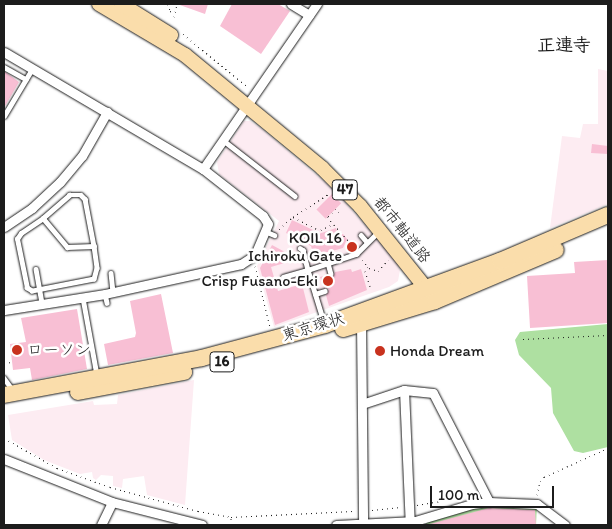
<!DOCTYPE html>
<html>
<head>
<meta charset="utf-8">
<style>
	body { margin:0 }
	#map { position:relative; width:612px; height:529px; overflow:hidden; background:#fff; font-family:Itim,"Klee One",sans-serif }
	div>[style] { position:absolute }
	.built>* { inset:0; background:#fdecf2 }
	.green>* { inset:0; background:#aee0a1 }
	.building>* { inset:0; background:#f8bfd4; transform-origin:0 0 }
	.path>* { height:1px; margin-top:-0.5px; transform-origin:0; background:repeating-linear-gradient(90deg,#1c1c1c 0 1px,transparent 0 5px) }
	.roads { filter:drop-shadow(0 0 1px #1c1c1c) drop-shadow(0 0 1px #1c1c1c) }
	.lane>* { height:4.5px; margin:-2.25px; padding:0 2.25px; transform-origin:2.25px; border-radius:2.25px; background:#fff }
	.street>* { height:9px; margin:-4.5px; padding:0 4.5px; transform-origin:4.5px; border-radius:4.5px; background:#fff }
	.primary>* { height:14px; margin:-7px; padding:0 7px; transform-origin:7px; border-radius:7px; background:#faddab }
	.highway>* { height:16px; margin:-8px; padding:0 8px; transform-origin:8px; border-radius:8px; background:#faddab }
	.dots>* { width:14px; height:14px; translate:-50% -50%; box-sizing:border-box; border:2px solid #fff; border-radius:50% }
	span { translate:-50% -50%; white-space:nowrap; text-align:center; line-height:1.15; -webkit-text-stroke:5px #fff; paint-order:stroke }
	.shield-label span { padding:1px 4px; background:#fff; border:1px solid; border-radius:4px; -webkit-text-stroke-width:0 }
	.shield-label { font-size:15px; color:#1c1c1c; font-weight:700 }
	.street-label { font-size:16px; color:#1c1c1c }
	.poi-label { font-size:16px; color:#1c1c1c }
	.right { translate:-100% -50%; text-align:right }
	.left { translate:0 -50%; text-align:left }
	.neighbourhood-label { font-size:18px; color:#1c1c1c; font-weight:700 }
	.frame { position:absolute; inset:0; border:5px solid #1c1c1c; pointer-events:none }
	.scale { position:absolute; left:430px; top:486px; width:124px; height:22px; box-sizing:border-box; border:2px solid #1c1c1c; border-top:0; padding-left:6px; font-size:15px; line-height:18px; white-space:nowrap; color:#1c1c1c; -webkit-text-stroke:4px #fff; paint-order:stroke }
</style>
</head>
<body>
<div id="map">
	<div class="built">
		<div style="clip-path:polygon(598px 69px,608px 71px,608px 204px,550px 228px,562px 136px,580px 138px,583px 124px,598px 124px)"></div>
		<div style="clip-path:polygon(244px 121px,250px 121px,263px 130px,333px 189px,395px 259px,400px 270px,398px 281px,389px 287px,274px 327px,257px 266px,279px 221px,219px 174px,217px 162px)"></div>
		<div style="clip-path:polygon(194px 380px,185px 505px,147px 495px,144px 476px,123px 479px,122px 488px,113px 486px,113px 476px,101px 475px,96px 480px,93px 478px,92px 472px,80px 474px,44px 460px,12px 440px,8px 415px,93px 401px,94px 405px,117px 404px,118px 395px)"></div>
	</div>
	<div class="green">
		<div style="clip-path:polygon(608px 324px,608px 447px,583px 453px,574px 451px,553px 413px,551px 388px,519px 355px,515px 340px,520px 332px)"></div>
		<div style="clip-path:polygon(489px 505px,537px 506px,536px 525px,426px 525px,426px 520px)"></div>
	</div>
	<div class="building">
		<div style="clip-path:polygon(177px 4px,208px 4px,205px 14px)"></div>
		<div style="clip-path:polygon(232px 4px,278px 4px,290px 11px,261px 54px,220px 26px)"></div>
		<div style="clip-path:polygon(4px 71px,19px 82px,4px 108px)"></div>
		<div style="clip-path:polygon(592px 144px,608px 146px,608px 154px,591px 153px)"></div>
		<div style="left:332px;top:194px;width:13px;height:22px;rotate:45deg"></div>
		<div style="clip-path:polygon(292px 220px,313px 230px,304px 239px,336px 228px,338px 236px,343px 234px,347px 239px,343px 248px,314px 256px,311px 246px,286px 233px)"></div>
		<div style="clip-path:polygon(272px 245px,298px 259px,271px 267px,278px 291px,302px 284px,309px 312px,275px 325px,260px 268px)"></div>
		<div style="clip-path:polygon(608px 260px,608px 323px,530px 328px,527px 276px,575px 273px,574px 262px)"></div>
		<div style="clip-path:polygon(351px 269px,352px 272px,361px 269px,367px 290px,329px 306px,326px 295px,329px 289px,324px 287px,320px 277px,327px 275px,332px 278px,335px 272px)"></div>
		<div style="clip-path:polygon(161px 294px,173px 353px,108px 365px,104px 344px,135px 337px,136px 333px,130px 301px)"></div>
		<div style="clip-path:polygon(77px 309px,87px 369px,32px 380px,30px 368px,13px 370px,10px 344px,26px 342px,21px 318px)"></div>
		<div style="clip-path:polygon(489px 508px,535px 510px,536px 525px,426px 525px)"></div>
	</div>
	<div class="path">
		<div style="left:168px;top:4px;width:7px;rotate:74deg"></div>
		<div style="left:170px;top:11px;width:5px;rotate:22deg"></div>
		<div style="left:174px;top:17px;width:13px;rotate:-77deg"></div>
		<div style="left:183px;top:34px;width:85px;rotate:39.3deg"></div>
		<div style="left:339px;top:212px;width:4px;rotate:-135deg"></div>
		<div style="left:336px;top:209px;width:12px;rotate:138deg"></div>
		<div style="left:327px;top:217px;width:39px;rotate:48deg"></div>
		<div style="left:293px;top:217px;width:44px;rotate:-33deg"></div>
		<div style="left:279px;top:229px;width:18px;rotate:-41deg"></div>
		<div style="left:293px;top:217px;width:27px;rotate:27deg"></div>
		<div style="left:316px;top:232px;width:19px;rotate:-25deg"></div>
		<div style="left:362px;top:260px;width:9px;rotate:49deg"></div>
		<div style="left:368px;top:267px;width:5px;rotate:127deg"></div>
		<div style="left:365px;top:271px;width:19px;rotate:72deg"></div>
		<div style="left:255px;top:266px;width:63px;rotate:76.2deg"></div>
		<div style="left:369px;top:268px;width:9px;rotate:18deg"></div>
		<div style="left:378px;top:271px;width:15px;rotate:-48deg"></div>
		<div style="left:523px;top:339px;width:85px;rotate:-2.7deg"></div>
		<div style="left:4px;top:363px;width:8px;rotate:-7deg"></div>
		<div style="left:4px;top:438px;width:61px;rotate:29.5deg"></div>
		<div style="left:57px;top:468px;width:56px;rotate:19.7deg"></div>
		<div style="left:110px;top:487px;width:91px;rotate:15.3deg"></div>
		<div style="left:198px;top:511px;width:34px;rotate:10deg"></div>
		<div style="left:231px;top:517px;width:122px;rotate:-2.8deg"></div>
		<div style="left:537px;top:495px;width:14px;rotate:-78deg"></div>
		<div style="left:540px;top:481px;width:6px;rotate:-45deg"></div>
		<div style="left:544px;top:477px;width:70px;rotate:-24.4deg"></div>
		<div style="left:417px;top:505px;width:22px;rotate:-10deg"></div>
		<div style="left:439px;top:501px;width:3px;rotate:72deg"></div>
		<div style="left:372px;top:510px;width:29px;rotate:-6deg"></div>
		<div style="left:231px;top:525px;width:7px;rotate:-90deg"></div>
	</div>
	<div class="roads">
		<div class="lane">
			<div style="left:4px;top:67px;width:25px;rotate:29deg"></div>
			<div style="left:4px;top:116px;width:55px;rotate:-59.2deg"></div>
			<div style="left:223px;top:140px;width:91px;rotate:37.9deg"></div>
			<div style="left:43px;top:218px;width:38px;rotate:50deg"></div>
			<div style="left:67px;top:247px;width:27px;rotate:-2deg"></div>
			<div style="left:94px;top:246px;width:22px;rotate:82deg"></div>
			<div style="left:97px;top:268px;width:11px;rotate:105deg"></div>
			<div style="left:94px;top:279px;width:63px;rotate:169deg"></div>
			<div style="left:32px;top:291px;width:6px;rotate:-149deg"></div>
			<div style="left:27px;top:288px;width:50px;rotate:-101.5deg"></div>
			<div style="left:17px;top:239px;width:7px;rotate:-56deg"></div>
			<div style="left:21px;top:233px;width:27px;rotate:-34deg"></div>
			<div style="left:43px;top:218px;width:35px;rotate:-41deg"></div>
			<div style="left:69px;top:195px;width:12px"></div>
			<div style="left:81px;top:195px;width:6px;rotate:45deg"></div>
			<div style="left:85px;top:199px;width:48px;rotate:79.2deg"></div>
			<div style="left:267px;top:232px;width:8px;rotate:23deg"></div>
			<div style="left:361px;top:235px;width:9px;rotate:49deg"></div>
			<div style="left:300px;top:248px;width:4px;rotate:34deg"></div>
			<div style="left:303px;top:250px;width:21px;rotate:76deg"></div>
			<div style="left:308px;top:270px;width:51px;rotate:-18.4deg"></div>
			<div style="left:356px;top:254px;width:31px;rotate:-45deg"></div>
			<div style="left:328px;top:263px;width:11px;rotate:75deg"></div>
			<div style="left:36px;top:269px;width:36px;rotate:80deg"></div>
			<div style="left:111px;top:273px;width:19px;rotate:84deg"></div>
			<div style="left:283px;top:277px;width:26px;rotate:-16deg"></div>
			<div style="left:308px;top:270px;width:54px;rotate:72.9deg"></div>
			<div style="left:105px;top:294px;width:9px;rotate:77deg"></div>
			<div style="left:315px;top:294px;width:10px;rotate:-17deg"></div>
			<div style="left:83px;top:298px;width:78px;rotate:79.7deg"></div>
			<div style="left:4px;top:378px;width:14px;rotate:54deg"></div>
		</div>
		<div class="street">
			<div style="left:291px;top:4px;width:21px;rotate:31deg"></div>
			<div style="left:4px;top:52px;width:231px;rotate:30.5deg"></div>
			<div style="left:203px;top:169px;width:76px;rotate:38.1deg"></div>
			<div style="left:263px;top:216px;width:9px;rotate:58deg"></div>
			<div style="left:268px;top:224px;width:34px;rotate:113deg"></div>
			<div style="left:255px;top:255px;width:17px;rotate:147deg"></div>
			<div style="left:241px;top:264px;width:139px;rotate:167.6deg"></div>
			<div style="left:105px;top:294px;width:102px;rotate:171deg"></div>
			<div style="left:203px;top:169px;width:201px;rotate:-55.4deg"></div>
			<div style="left:4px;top:227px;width:34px;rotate:-34deg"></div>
			<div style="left:32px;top:208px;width:38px;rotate:-43deg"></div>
			<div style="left:60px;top:182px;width:34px;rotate:-50deg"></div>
			<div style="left:82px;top:156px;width:51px;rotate:-60.4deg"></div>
			<div style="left:361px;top:322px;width:202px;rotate:89.4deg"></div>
			<div style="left:404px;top:390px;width:135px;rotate:87.5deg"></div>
			<div style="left:362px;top:404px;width:44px;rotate:-18.4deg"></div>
			<div style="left:404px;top:390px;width:29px;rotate:6deg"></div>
			<div style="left:433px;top:393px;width:123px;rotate:62.8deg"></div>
			<div style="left:4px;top:459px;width:116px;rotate:21.7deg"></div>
			<div style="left:112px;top:502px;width:93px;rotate:14.3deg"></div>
			<div style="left:101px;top:525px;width:25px;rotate:-64deg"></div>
			<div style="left:336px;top:525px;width:79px;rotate:-2.9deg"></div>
			<div style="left:415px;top:521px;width:59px;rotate:-16.6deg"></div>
			<div style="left:472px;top:504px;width:17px;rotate:-7deg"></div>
			<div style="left:489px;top:502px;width:48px;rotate:2.4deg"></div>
			<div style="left:537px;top:504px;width:35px;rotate:37deg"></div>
		</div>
		<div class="primary">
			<div style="left:99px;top:4px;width:100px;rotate:30.7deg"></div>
			<div style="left:185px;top:55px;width:178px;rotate:39.5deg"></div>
			<div style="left:322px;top:168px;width:54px;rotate:45deg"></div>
			<div style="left:360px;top:206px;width:115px;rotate:51.3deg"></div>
			<div style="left:121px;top:4px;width:59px;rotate:31.8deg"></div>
		</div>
		<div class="highway">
			<div style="left:343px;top:329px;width:96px;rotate:-16.9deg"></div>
			<div style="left:435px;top:301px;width:131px;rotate:-22.9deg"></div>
			<div style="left:78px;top:392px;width:108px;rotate:-10.7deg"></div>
			<div style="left:4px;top:395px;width:201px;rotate:-10.6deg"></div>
			<div style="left:202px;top:358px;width:127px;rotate:-15deg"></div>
			<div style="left:325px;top:325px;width:186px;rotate:-20.1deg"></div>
			<div style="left:500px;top:261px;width:117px;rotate:-23.1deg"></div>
		</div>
	</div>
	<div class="dots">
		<div style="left:352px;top:247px;background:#c8321e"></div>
		<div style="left:328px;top:281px;background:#c8321e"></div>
		<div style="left:17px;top:350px;background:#c8321e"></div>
		<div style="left:380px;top:351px;background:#c8321e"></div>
	</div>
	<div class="shield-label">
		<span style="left:345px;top:190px">47</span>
		<span style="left:222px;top:362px">16</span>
	</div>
	<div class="street-label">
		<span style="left:402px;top:230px;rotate:51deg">都市軸道路</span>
		<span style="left:313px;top:327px;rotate:-17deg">東京環状</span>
	</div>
	<div class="poi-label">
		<span class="right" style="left:342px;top:247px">KOIL 16<br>Ichiroku Gate</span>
		<span class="right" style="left:318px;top:281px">Crisp Fusano-Eki</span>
		<span class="left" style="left:27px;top:350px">ローソン</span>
		<span class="left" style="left:390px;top:351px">Honda Dream</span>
	</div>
	<div class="neighbourhood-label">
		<span style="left:564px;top:45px">正連寺</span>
	</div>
	<div class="frame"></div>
	<div class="scale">100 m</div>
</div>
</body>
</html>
